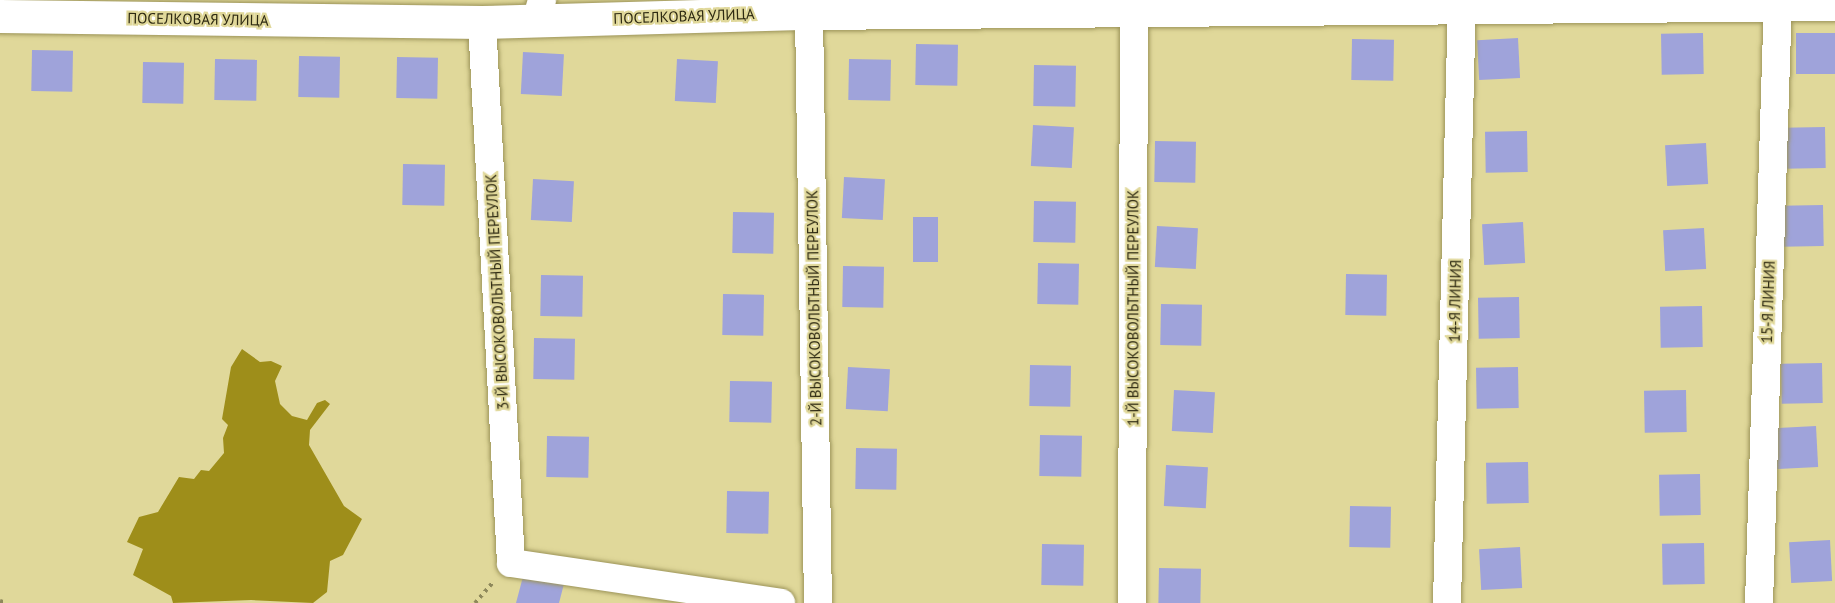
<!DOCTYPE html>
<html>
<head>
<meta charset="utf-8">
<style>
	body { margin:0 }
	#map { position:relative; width:1835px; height:603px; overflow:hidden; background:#e0d89a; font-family:"PT Sans",sans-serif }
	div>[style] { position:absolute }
	.water>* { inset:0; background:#9e8e1a }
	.building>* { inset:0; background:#9fa3da; transform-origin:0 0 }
	.path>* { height:4px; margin-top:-2px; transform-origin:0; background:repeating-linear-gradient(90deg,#8e885b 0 3px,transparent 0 7.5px) }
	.roads { filter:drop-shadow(0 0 2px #9c9459) drop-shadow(0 0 2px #9c9459) }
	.minor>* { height:28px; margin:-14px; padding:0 14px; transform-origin:14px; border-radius:14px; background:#fff }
	.tertiary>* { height:33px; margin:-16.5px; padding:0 16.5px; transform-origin:16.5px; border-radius:16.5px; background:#fff }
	span { translate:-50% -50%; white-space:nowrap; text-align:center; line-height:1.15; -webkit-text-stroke:4.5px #e0d89a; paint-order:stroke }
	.street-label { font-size:15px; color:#2e2a12 }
</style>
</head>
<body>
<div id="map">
	<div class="water">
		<div style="clip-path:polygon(242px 349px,260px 362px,271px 361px,282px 366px,275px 381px,280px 404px,292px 416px,307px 420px,317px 403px,325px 400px,330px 404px,310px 430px,309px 445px,344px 506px,362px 519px,343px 555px,330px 561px,327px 592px,313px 603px,251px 600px,173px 603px,171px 596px,133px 575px,143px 549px,127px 542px,139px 517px,158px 512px,179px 477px,194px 479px,201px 470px,209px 471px,224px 453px,223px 438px,228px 425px,222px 419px,231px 367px)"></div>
	</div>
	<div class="building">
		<div style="left:1703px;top:33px;width:41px;height:42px;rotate:89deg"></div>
		<div style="left:1835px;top:33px;width:41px;height:39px;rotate:90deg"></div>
		<div style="left:1518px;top:38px;width:40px;height:41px;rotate:87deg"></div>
		<div style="left:1352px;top:39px;width:42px;height:41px;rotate:1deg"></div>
		<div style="left:916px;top:44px;width:42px;height:41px;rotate:1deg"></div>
		<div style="left:32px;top:50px;width:41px;height:41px;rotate:1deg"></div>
		<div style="left:523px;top:52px;width:41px;height:42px;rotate:3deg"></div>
		<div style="left:299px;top:56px;width:41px;height:41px;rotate:1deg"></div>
		<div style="left:397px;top:57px;width:41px;height:41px;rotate:1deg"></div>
		<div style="left:215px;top:59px;width:42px;height:41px;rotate:1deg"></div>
		<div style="left:677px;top:59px;width:41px;height:42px;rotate:3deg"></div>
		<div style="left:849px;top:59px;width:42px;height:41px;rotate:1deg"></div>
		<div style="left:143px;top:62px;width:41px;height:41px;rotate:1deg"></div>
		<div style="left:1034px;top:65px;width:42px;height:41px;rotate:1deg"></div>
		<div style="left:1033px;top:125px;width:41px;height:41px;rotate:3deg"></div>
		<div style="left:1825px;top:127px;width:41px;height:42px;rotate:89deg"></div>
		<div style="left:1527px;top:131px;width:41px;height:42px;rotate:89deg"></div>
		<div style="left:1155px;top:141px;width:41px;height:41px;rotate:1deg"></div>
		<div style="left:1706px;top:143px;width:41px;height:41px;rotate:87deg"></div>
		<div style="left:403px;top:164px;width:42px;height:41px;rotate:1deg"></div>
		<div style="left:844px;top:177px;width:41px;height:41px;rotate:3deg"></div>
		<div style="left:533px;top:179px;width:41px;height:41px;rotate:3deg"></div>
		<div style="left:1034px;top:201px;width:42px;height:41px;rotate:1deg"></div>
		<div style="left:1823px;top:205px;width:41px;height:42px;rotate:89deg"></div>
		<div style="left:733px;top:212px;width:41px;height:41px;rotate:1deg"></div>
		<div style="left:913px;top:217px;width:25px;height:45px"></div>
		<div style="left:1523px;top:222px;width:41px;height:41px;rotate:87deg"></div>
		<div style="left:1157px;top:226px;width:41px;height:41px;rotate:3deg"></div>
		<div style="left:1704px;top:228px;width:41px;height:41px;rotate:87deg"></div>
		<div style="left:1038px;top:263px;width:41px;height:41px;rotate:1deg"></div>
		<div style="left:843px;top:266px;width:41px;height:41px;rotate:1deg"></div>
		<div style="left:1346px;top:274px;width:41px;height:41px;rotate:1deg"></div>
		<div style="left:541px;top:275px;width:42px;height:41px;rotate:1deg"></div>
		<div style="left:723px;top:294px;width:41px;height:41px;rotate:1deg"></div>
		<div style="left:1519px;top:297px;width:41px;height:41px;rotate:89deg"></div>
		<div style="left:1161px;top:304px;width:41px;height:41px;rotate:1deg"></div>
		<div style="left:1702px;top:306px;width:41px;height:42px;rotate:89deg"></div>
		<div style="left:534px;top:338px;width:41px;height:41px;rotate:1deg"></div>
		<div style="left:1822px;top:363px;width:40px;height:41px;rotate:89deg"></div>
		<div style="left:1030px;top:365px;width:41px;height:41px;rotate:1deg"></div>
		<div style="left:848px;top:367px;width:42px;height:42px;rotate:3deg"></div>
		<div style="left:1518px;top:367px;width:41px;height:42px;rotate:89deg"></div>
		<div style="left:730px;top:381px;width:42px;height:41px;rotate:1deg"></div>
		<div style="left:1174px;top:390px;width:41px;height:41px;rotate:3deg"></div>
		<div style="left:1686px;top:390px;width:42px;height:42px;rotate:89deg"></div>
		<div style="left:1816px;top:426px;width:41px;height:41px;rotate:87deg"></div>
		<div style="left:1040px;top:435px;width:42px;height:41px;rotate:1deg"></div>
		<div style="left:547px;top:436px;width:42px;height:41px;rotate:1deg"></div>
		<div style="left:856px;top:448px;width:41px;height:41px;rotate:1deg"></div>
		<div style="left:1528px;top:462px;width:41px;height:42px;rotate:89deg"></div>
		<div style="left:1166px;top:465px;width:42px;height:41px;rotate:3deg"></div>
		<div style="left:1700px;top:474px;width:41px;height:41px;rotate:89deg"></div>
		<div style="left:727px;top:491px;width:42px;height:42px;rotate:1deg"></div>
		<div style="left:1350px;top:506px;width:41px;height:41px;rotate:1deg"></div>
		<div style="left:1830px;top:540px;width:41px;height:41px;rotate:87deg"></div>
		<div style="left:1704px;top:543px;width:41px;height:42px;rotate:89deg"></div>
		<div style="left:1042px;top:544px;width:42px;height:41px;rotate:1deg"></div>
		<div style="left:1520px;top:547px;width:41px;height:41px;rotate:87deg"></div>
		<div style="left:1159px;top:568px;width:42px;height:35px;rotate:1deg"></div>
		<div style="clip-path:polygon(525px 569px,565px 580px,559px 603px,516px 603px)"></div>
	</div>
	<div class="path">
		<div style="left:0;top:601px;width:6px;rotate:18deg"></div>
		<div style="left:475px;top:603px;width:29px;rotate:-49deg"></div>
	</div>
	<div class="roads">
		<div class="minor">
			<div style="left:809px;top:13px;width:590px;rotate:89.13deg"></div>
			<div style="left:536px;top:21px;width:22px;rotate:-74deg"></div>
			<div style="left:482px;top:22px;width:542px;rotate:86.93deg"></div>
			<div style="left:511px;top:563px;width:273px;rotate:8.4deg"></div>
			<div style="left:1132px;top:603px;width:591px;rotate:-89.81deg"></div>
			<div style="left:1447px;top:603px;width:603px;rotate:-88.58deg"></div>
			<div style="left:1759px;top:603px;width:603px;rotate:-88.2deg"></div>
		</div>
		<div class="tertiary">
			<div style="left:0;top:16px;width:482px;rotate:0.7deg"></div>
			<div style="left:482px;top:22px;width:327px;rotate:-1.6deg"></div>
			<div style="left:809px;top:13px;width:1026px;rotate:-0.5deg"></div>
		</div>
	</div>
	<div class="street-label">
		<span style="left:684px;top:16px;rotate:-2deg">ПОСЕЛКОВАЯ УЛИЦА</span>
		<span style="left:198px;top:19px;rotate:1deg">ПОСЕЛКОВАЯ УЛИЦА</span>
		<span style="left:497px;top:292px;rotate:-93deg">3-Й ВЫСОКОВОЛЬТНЫЙ ПЕРЕУЛОК</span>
		<span style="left:1455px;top:301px;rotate:-89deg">14-Я ЛИНИЯ</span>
		<span style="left:1768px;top:302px;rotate:-88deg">15-Я ЛИНИЯ</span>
		<span style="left:814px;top:308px;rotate:-91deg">2-Й ВЫСОКОВОЛЬТНЫЙ ПЕРЕУЛОК</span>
		<span style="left:1133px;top:308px;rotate:-90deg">1-Й ВЫСОКОВОЛЬТНЫЙ ПЕРЕУЛОК</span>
	</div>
</div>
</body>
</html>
